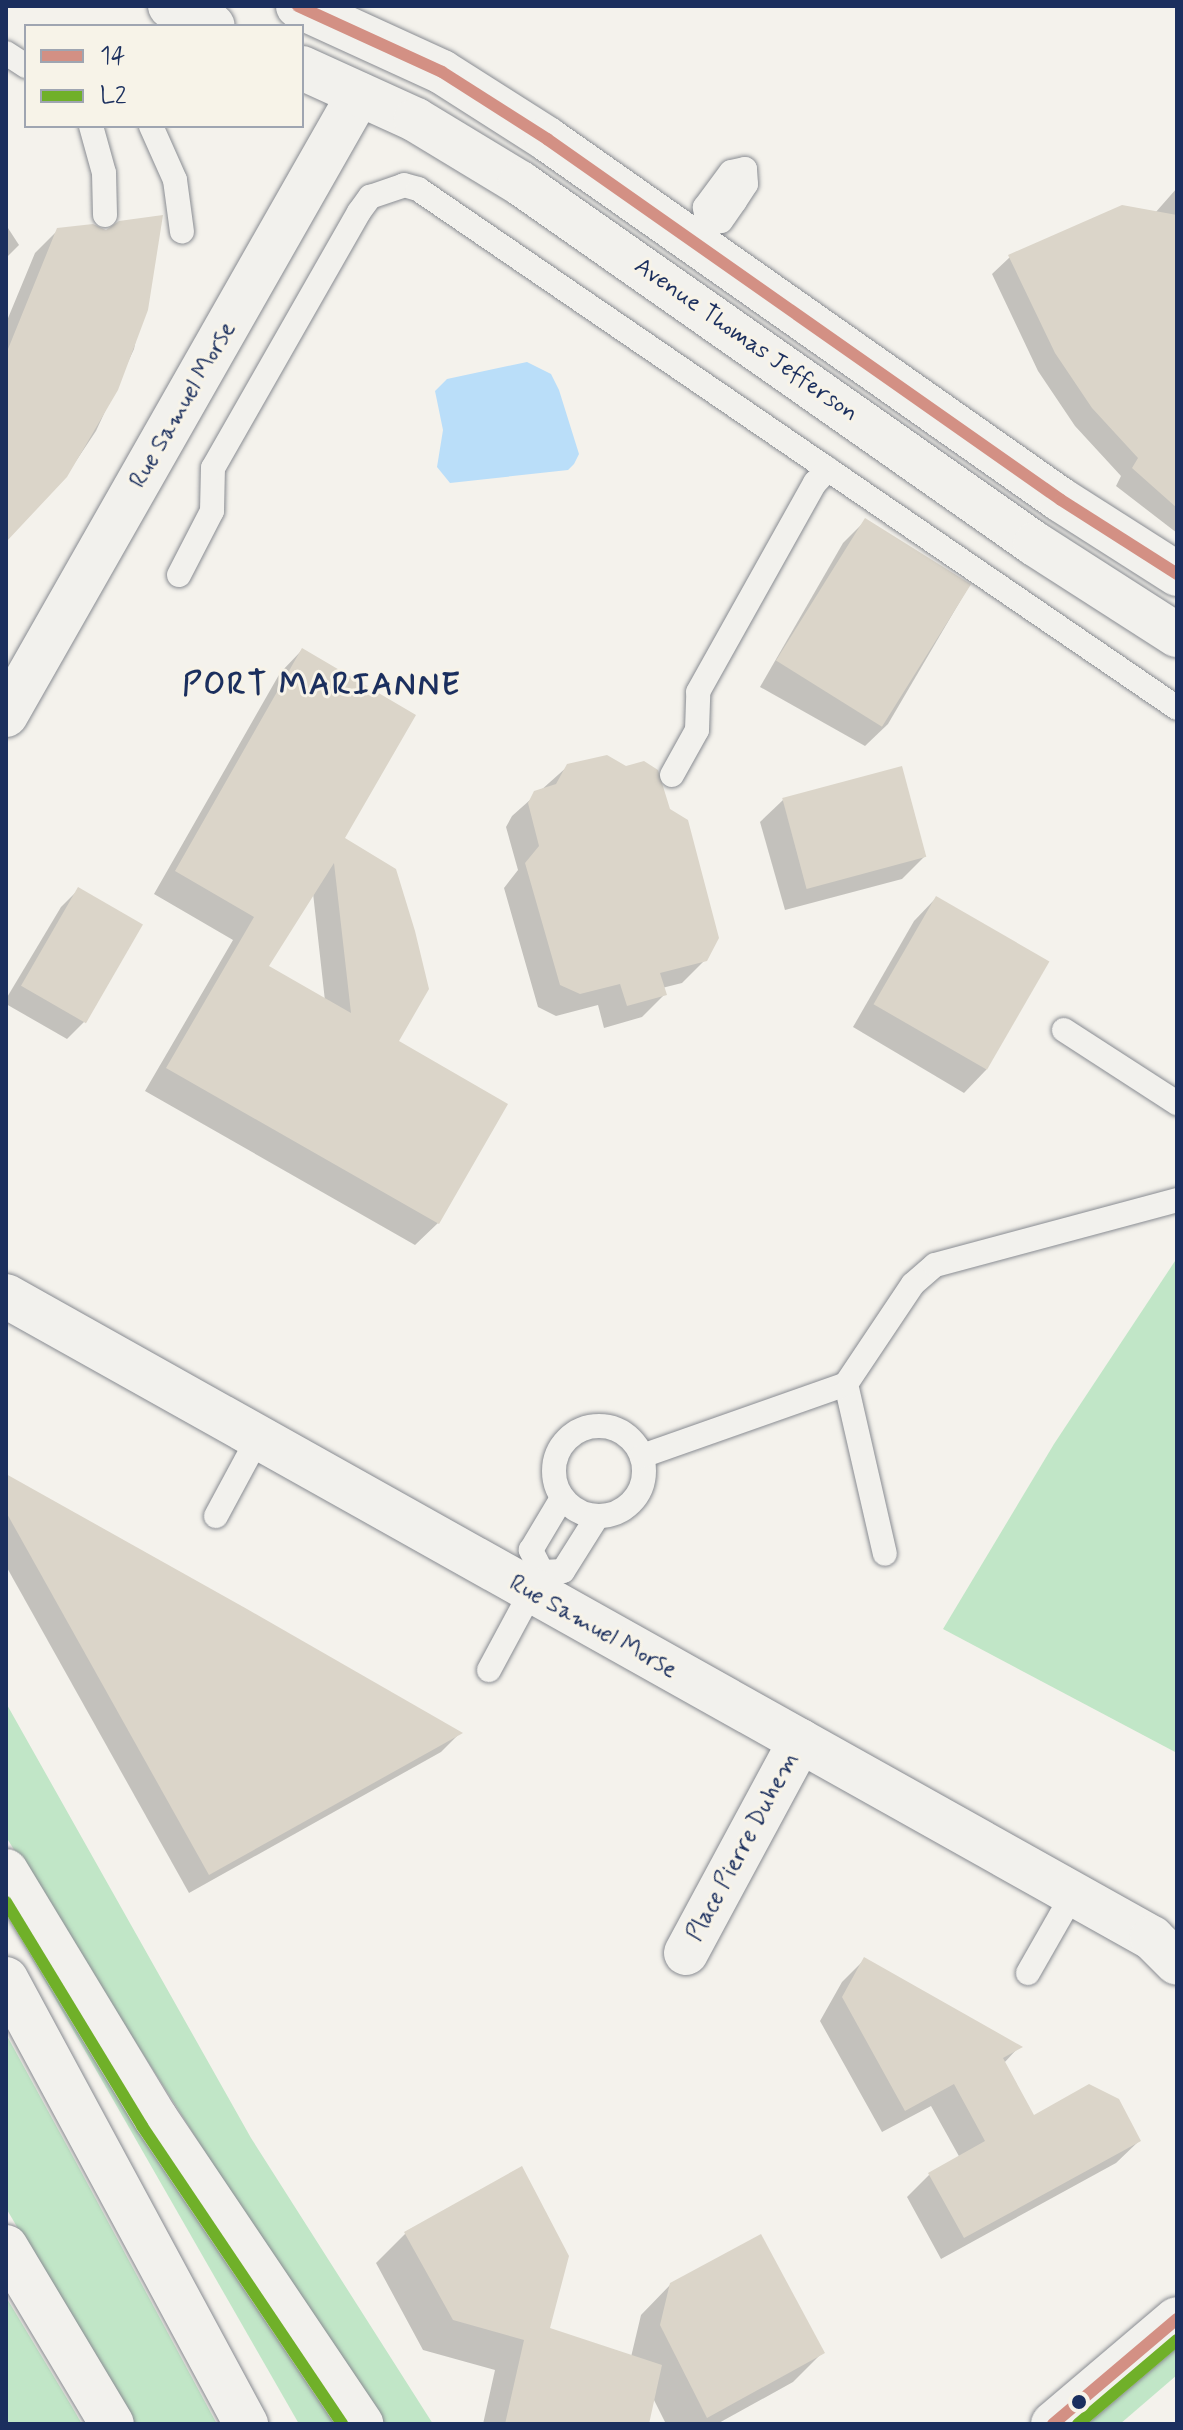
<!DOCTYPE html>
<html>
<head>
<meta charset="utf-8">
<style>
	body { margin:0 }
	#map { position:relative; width:1183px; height:2430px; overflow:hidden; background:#f4f2ec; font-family:Mynerve,sans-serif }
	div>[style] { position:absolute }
	.green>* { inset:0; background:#c1e6c7 }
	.water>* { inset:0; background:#badef9 }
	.shadow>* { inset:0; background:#0003 }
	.building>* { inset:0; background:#dbd5c9; transform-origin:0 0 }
	.roads { filter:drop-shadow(0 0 2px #898c92) drop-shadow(0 0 2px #898c92) }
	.lane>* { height:24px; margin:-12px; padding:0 12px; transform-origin:12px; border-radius:12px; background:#f2f1ed }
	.lane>.ring { margin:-12px; padding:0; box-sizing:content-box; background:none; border:24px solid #f2f1ed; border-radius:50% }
	.street>* { height:44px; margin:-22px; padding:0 22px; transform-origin:22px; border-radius:22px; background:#f2f1ed }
	.secondary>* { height:44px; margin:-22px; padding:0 22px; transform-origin:22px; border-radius:22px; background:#f2f1ed }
	.primary>* { height:44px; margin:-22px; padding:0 22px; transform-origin:22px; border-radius:22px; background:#f2f1ed }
	.bus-1>* { height:12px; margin:-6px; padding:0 6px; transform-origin:6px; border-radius:6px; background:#d39084 }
	.bus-2>* { height:12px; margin:-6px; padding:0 6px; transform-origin:6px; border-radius:6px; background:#70b029 }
	.dots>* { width:22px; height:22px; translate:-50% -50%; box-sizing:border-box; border:4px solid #f7f3e8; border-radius:50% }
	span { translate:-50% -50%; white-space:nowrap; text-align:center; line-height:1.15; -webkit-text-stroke:6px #f7f3e8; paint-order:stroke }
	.street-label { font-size:24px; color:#1b2f5e }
	.district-label { font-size:32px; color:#1b2f5e; font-weight:700; letter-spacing:2px }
	.frame { position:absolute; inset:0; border:8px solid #1b2f5e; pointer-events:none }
	.legend { position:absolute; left:24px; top:24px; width:280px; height:104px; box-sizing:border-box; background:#f7f3e8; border:2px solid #9fa5b1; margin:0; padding:10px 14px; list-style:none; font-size:24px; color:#1b2f5e }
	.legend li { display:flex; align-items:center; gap:16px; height:40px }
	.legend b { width:40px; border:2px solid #9fa5b1 }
</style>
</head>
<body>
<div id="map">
	<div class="green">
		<div style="clip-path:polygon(1177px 1258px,1177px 1753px,943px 1629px,1054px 1444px)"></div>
		<div style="clip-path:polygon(6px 1703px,251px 2138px,433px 2424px,386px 2424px,363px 2402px,6px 1837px)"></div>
		<div style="clip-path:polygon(6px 1913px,344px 2424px,299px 2424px)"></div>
		<div style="clip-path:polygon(6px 2034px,70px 2151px,217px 2424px,132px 2424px,6px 2208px)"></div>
		<div style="clip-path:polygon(6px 2297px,71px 2405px,82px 2424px,6px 2424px)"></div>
		<div style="clip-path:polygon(1177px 2345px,1177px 2375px,1120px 2424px,1082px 2424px)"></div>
	</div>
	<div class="water">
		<div style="clip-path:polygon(527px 362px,551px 374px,559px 390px,579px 454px,574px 464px,568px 470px,450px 483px,437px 467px,443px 430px,435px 391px,447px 379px)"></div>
	</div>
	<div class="shadow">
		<div style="clip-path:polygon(1177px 188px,1177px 533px,1116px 486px,1121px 476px,1075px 426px,1038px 371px,992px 274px,1010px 257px,1155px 213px)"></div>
		<div style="clip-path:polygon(161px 218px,134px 349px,96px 431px,66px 476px,6px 536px,6px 323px,35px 253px,58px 230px,106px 232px)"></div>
		<div style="clip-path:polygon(6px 225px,19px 245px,6px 258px)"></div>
		<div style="clip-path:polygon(865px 521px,969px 586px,888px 724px,865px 746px,760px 687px,843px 543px)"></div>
		<div style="clip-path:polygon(evenodd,302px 650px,342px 839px,438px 1223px,415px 1245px,145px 1091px,233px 940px,154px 894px,280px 673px,302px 650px,313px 893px,325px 1001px,267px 966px,313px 893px)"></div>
		<div style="clip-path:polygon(568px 766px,705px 960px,682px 983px,662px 988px,664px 995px,642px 1017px,604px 1028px,598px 1005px,556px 1016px,538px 1007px,504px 888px,518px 870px,506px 827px,512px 816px)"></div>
		<div style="clip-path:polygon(783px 800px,925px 856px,902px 879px,785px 910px,760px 822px)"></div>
		<div style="clip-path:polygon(79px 889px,85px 1021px,67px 1039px,6px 1004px,6px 999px,61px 907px)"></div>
		<div style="clip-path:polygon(936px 898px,1047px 963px,986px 1070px,964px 1093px,853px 1027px,914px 921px)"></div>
		<div style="clip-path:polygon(6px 1476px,460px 1733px,441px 1752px,189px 1893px,6px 1566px)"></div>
		<div style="clip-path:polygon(864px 1960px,1019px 2047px,1004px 2063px,1033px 2118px,1139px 2141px,1116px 2163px,941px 2259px,907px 2197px,930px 2174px,960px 2158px,931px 2106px,882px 2132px,820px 2021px,842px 1982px)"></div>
		<div style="clip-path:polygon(406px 2233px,547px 2329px,631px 2357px,641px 2315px,671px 2284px,823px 2352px,793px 2382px,717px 2424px,666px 2424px,653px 2398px,647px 2424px,483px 2424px,495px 2370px,423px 2350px,376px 2263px)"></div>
	</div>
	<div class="building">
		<div style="clip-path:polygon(1122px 205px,1177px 215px,1177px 508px,1132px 468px,1138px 458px,1092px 408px,1055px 353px,1008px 255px)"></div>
		<div style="clip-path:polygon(163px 215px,148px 310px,118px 390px,67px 477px,6px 542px,6px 354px,57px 228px,93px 224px,106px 230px,119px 221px)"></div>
		<div style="left:865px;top:518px;width:125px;height:168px;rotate:32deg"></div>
		<div style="clip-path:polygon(evenodd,302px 648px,416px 715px,345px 838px,396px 869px,415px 931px,429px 989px,399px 1041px,508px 1104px,439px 1224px,166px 1068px,254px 917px,175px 871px,302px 648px,334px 863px,351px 1013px,269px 966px,334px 863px)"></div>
		<div style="clip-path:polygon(607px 755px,626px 766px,644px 761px,658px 770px,670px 809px,688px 820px,719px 938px,707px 961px,660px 973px,667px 995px,627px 1006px,620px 984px,580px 994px,560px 985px,525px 863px,539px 846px,528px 803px,534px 791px,556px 784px,567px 764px)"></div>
		<div style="left:902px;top:766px;width:94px;height:124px;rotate:75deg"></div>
		<div style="left:78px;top:887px;width:75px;height:114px;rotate:30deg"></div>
		<div style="left:936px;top:896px;width:131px;height:125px;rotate:30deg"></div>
		<div style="clip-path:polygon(6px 1474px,247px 1609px,463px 1733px,209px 1875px,6px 1512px)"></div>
		<div style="clip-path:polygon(864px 1957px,1023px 2047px,1003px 2058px,1034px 2115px,1089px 2084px,1119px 2099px,1141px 2141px,964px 2238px,928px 2173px,985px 2141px,954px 2084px,905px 2111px,842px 1997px)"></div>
		<div style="clip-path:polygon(522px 2166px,569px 2256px,550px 2328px,662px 2365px,649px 2424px,505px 2424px,524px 2340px,453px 2320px,404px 2232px)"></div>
		<div style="clip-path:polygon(761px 2234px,825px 2353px,707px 2418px,660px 2325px,670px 2283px)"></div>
	</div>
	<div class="roads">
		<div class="lane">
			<div style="left:6px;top:53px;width:24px;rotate:33deg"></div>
			<div style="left:91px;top:126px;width:49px;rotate:74.5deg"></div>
			<div style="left:104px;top:173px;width:42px;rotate:88.6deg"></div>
			<div style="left:151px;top:126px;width:59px;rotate:66deg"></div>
			<div style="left:175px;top:180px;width:52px;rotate:82.3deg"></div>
			<div style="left:692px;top:243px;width:24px;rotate:-52deg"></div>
			<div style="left:707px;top:224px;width:14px;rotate:-12deg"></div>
			<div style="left:721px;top:221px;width:24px;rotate:-55deg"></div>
			<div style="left:735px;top:201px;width:20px;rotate:-57deg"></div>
			<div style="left:746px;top:184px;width:15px;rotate:-94deg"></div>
			<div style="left:745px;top:169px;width:14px;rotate:168deg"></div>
			<div style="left:731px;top:172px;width:44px;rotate:126.6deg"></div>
			<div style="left:705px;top:207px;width:17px;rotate:83deg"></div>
			<div style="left:179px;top:575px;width:72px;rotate:-62.7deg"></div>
			<div style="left:212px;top:511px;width:43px;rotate:-88.7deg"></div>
			<div style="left:213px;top:468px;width:295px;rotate:-60.3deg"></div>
			<div style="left:359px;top:212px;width:19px;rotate:-54deg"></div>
			<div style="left:370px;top:197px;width:36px;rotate:-19deg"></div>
			<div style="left:404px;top:185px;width:15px;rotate:16deg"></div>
			<div style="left:418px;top:189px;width:919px;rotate:34.36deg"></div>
			<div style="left:672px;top:775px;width:51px;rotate:-60.9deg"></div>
			<div style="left:697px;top:730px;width:38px;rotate:-88deg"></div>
			<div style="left:698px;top:692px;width:240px;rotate:-60.8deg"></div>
			<div style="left:815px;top:483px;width:19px;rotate:-47deg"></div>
			<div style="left:1064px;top:1030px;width:135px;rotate:32.9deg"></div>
			<div style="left:846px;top:1384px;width:174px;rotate:77.1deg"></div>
			<div class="ring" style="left:554px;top:1426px;width:66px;height:66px"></div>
			<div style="left:642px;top:1456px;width:216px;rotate:-19.4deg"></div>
			<div style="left:846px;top:1384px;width:120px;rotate:-56.2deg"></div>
			<div style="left:913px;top:1284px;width:29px;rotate:-41deg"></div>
			<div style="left:935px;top:1265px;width:251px;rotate:-15deg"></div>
			<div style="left:216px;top:1516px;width:89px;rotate:-61.7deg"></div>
			<div style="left:542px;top:1572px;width:21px;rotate:-3deg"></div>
			<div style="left:563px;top:1571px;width:64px;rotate:-57.8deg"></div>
			<div style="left:542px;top:1572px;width:25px;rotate:-117deg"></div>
			<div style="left:531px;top:1550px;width:61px;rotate:-59.2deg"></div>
			<div style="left:489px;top:1670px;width:101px;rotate:-61.7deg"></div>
			<div style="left:1028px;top:1973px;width:91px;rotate:-60.3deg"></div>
		</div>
		<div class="street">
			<div style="left:6px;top:715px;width:714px;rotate:-60.38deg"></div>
			<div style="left:6px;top:1296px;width:1314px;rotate:29.26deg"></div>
			<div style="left:1152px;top:1938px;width:35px;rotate:45deg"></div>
			<div style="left:686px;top:1953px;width:241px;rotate:-61.7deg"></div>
		</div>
		<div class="secondary">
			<div style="left:170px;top:6px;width:47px;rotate:24.9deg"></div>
			<div style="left:298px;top:6px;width:158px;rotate:24.6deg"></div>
			<div style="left:442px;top:72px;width:125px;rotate:32.5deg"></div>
			<div style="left:547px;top:139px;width:628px;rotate:35.08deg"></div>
			<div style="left:1061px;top:500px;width:138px;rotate:32.5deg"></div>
			<div style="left:302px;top:68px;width:125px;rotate:24.5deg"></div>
			<div style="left:416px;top:120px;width:122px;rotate:31.2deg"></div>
			<div style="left:520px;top:183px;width:629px;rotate:35.03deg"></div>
			<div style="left:1035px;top:544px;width:169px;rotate:32.7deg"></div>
			<div style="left:1053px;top:2424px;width:162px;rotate:-40.3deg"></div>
		</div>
		<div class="primary">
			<div style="left:6px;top:1871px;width:288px;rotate:58.8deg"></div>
			<div style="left:155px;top:2117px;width:370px;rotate:56.1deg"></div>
			<div style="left:6px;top:1979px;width:506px;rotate:61.66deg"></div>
			<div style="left:6px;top:2247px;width:206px;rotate:59.1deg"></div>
		</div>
	</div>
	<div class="bus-1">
		<div style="left:298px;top:6px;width:158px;rotate:24.6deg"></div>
		<div style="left:442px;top:72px;width:125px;rotate:32.5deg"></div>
		<div style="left:547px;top:139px;width:628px;rotate:35.08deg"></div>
		<div style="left:1061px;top:500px;width:138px;rotate:32.5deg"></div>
		<div style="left:1053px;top:2424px;width:162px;rotate:-40.3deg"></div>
	</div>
	<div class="bus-2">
		<div style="left:6px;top:1902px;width:262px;rotate:58.7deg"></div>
		<div style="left:142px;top:2126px;width:359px;rotate:56.1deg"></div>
		<div style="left:1078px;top:2424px;width:130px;rotate:-40.3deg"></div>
	</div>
	<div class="dots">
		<div style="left:1079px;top:2402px;background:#1b2f5e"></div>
	</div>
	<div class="street-label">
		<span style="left:746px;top:340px;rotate:35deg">Avenue Thomas Jefferson</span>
		<span style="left:183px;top:405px;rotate:-60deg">Rue Samuel Morse</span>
		<span style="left:593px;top:1627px;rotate:29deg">Rue Samuel Morse</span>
		<span style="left:743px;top:1847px;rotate:-62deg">Place Pierre Duhem</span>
	</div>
	<div class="district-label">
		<span style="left:322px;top:685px">PORT MARIANNE</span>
	</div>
	<div class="frame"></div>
	<ul class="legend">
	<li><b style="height:10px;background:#d39084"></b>14</li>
	<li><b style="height:10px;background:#70b029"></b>L2</li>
	</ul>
</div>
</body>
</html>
